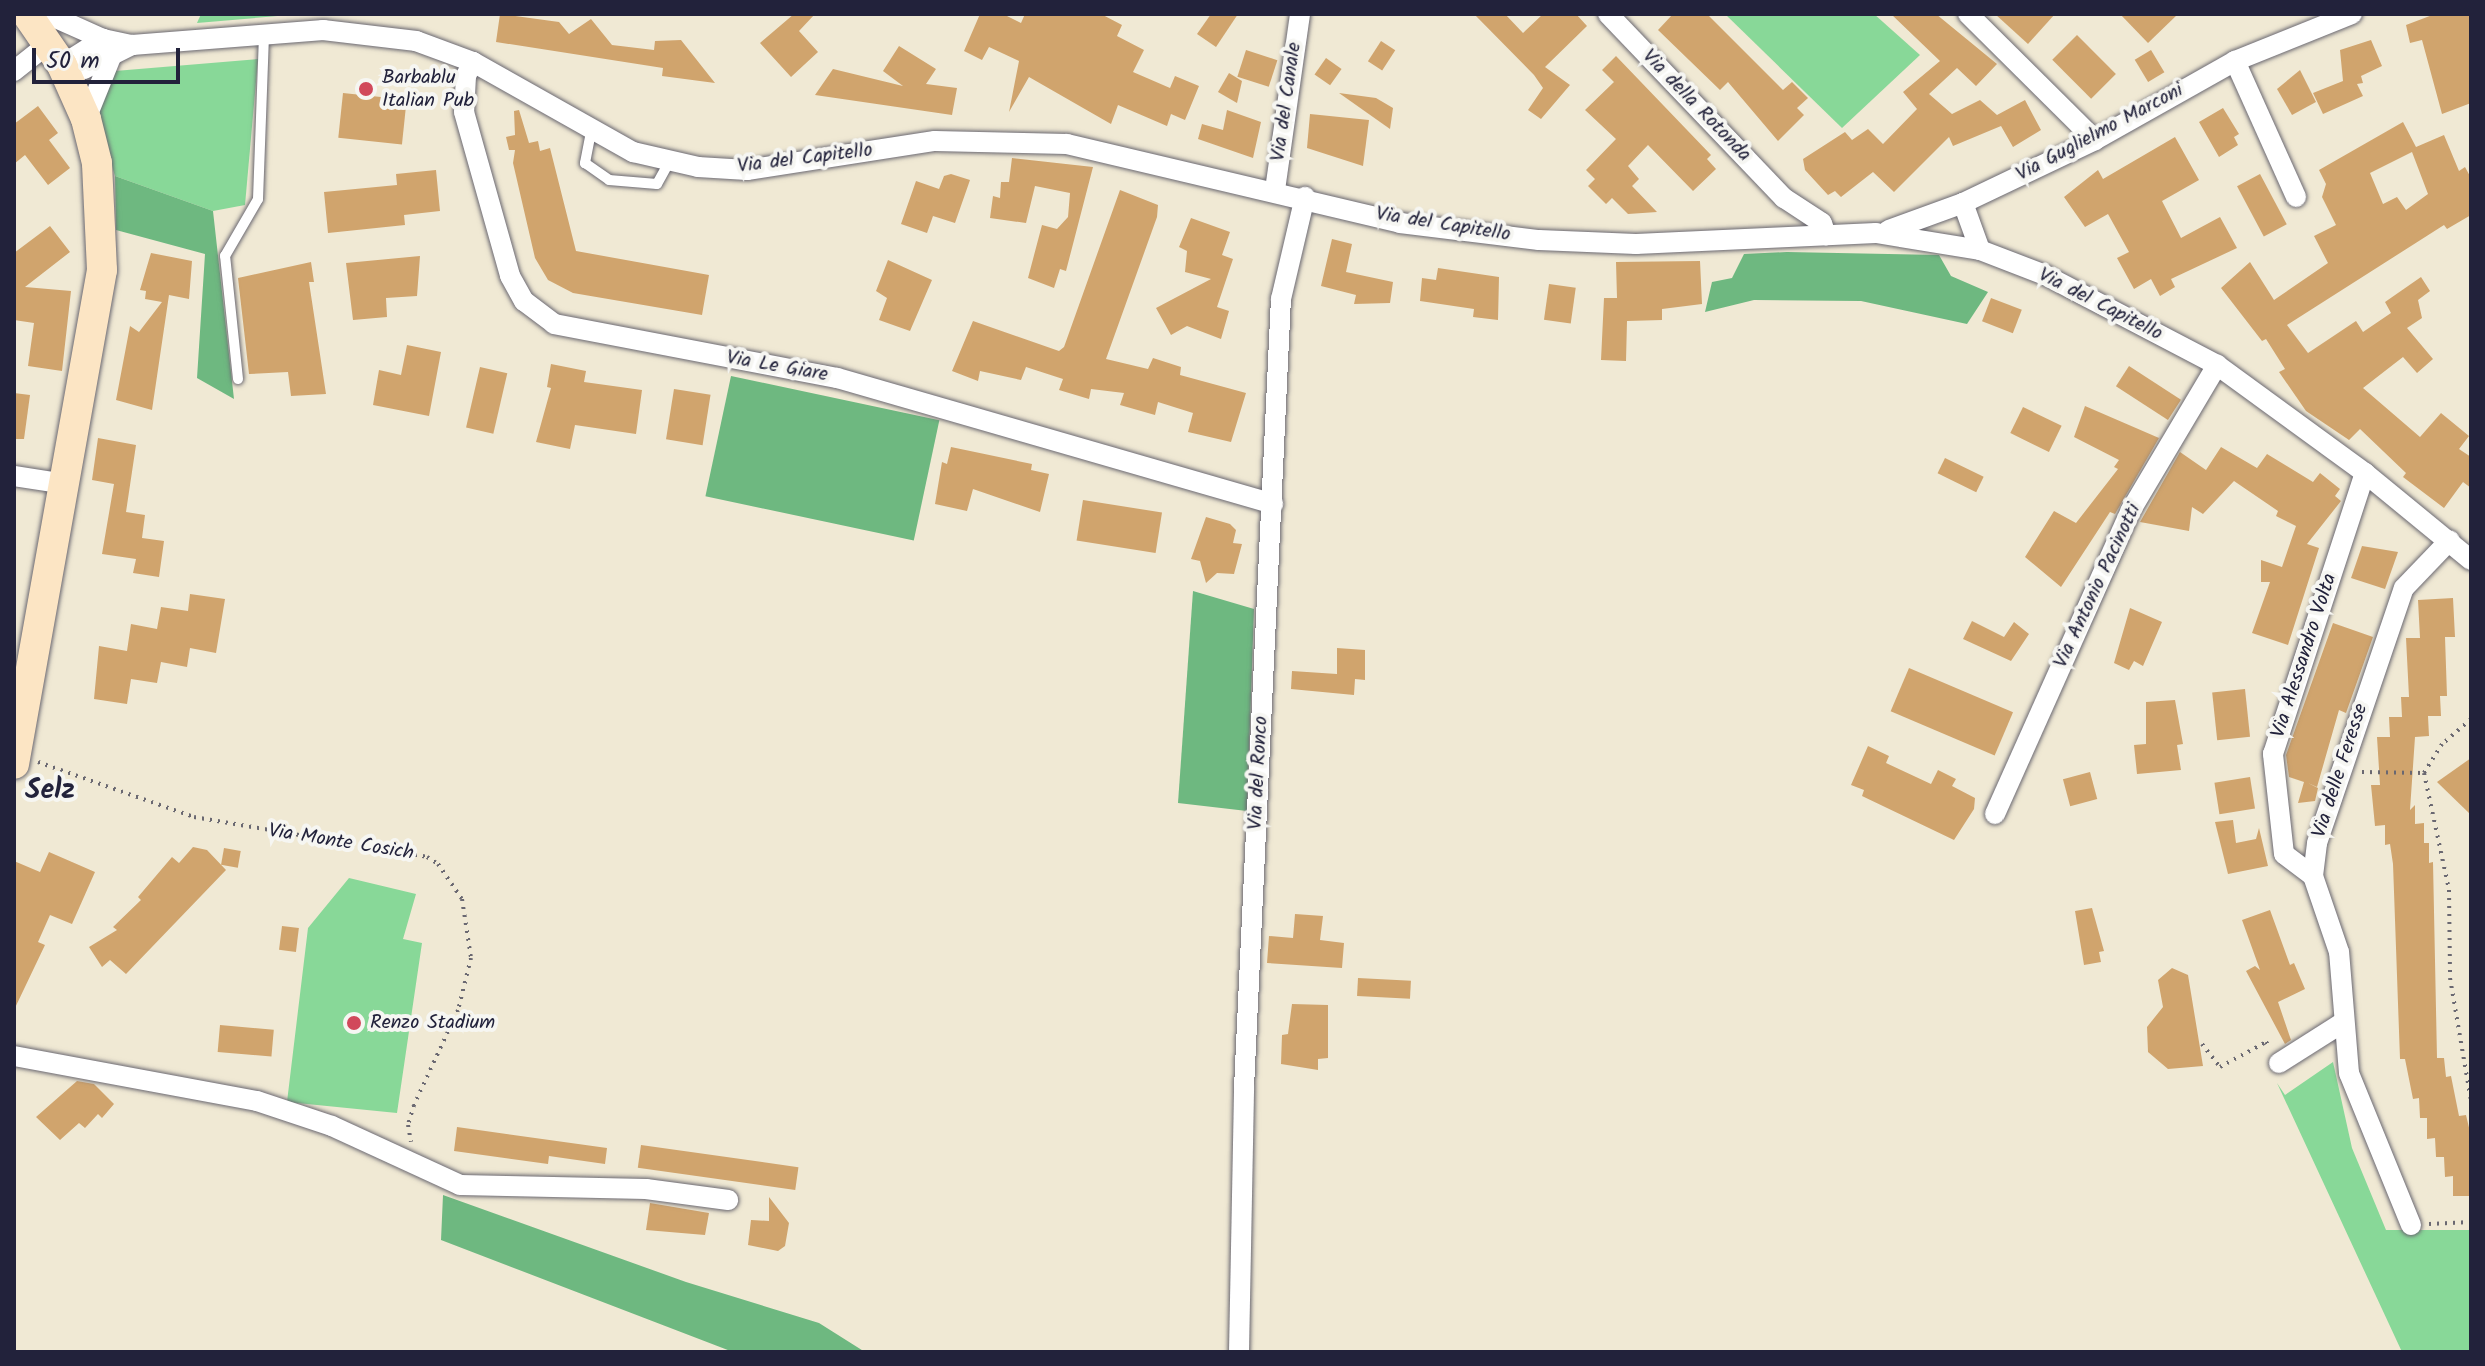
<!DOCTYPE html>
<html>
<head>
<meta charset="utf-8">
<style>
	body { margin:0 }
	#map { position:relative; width:2485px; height:1366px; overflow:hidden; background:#f0e9d4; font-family:Kalam,sans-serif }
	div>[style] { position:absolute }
	.green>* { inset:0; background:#88d898 }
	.forest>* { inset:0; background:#6eb880; transform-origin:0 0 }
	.building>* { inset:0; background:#d0a46d; transform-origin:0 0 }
	.path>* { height:4px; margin-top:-2px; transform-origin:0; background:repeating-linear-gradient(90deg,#6a6871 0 2px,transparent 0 8px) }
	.roads { filter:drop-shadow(0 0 2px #6a6871) drop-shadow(0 0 2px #6a6871) }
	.lane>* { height:10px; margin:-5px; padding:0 5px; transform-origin:5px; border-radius:5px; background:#fff }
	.street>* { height:20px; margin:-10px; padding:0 10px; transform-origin:10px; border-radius:10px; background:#fff }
	.secondary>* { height:30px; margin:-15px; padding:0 15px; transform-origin:15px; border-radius:15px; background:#fce5c4 }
	.dots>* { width:22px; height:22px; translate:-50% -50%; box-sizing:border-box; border:4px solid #f6f6f2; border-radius:50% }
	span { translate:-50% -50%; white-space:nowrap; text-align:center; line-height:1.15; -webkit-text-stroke:8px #f6f6f2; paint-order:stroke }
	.poi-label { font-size:20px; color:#22223b }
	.left { translate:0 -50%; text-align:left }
	.street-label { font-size:20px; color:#22223b }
	.district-label { font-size:28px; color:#22223b; font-weight:700 }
	.frame { position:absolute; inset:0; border:16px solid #22223b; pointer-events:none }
	.scale { position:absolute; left:32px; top:48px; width:148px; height:36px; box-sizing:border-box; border:4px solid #22223b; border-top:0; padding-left:10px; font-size:24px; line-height:28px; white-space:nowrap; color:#22223b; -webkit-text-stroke:6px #f6f6f2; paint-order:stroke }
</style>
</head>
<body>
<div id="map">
	<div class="green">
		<div style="clip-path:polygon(201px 14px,301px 14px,197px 23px)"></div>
		<div style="clip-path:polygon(1725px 14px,1874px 14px,1920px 55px,1842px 128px)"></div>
		<div style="clip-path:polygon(258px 59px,245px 205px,213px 211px,115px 176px,98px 120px,102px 97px,115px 71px)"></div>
		<div style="clip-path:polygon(349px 878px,416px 894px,403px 939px,422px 943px,397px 1113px,287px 1102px,308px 928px)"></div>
		<div style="clip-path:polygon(2333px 1062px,2352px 1148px,2386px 1230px,2471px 1230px,2471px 1350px,2402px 1352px,2277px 1083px,2285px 1095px)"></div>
	</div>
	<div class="forest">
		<div style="clip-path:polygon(115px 176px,213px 211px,234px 399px,197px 378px,205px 254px,116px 230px)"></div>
		<div style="clip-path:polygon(1787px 252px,1939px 255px,1951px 276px,1988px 292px,1967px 324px,1861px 301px,1754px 300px,1705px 312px,1712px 282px,1732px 278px,1744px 254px)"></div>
		<div style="left:731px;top:376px;width:213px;height:123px;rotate:12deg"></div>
		<div style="clip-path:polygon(1193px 591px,1254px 609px,1247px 811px,1178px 803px)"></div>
		<div style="clip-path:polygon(443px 1195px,686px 1282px,819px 1323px,865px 1352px,733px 1352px,441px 1240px)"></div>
	</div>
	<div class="building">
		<div style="clip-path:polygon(500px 14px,559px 22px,569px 34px,591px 19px,612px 45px,654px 50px,655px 41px,681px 40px,715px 83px,662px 76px,663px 68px,496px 42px)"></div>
		<div style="clip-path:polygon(794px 14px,815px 14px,799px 31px,818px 52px,791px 77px,760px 43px)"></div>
		<div style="clip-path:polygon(980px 14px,1003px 14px,1021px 23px,1025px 14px,1101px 14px,1122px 25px,1117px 36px,1144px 50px,1133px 72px,1170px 88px,1175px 76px,1199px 86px,1185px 120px,1171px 114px,1167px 126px,1118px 105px,1111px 124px,1029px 77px,1009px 112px,1019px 61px,989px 47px,982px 60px,964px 51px)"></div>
		<div style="clip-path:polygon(1211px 14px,1238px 14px,1216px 47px,1197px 34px)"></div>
		<div style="clip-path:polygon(1474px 14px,1505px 14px,1523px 33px,1543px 14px,1576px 14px,1587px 26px,1545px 67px,1570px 85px,1541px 119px,1528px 110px,1543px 88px,1534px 75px)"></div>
		<div style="clip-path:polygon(1673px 14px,1707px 14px,1783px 90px,1792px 82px,1808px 98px,1797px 108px,1804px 115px,1778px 141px,1728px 82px,1720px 90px,1658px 30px)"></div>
		<div style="clip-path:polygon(1891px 14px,1936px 14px,1997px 64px,1976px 86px,1957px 68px,1929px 94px,1952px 114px,1980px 100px,1997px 115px,2025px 100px,2041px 130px,2013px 147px,2001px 126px,1953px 146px,1949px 137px,1894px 192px,1873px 172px,1841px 197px,1835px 191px,1828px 195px,1805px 170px,1803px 159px,1845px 132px,1852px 140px,1868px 129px,1883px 144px,1917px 109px,1903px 92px,1940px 61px)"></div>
		<div style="clip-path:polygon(1995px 14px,2055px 14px,2028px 44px)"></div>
		<div style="clip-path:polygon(2120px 14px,2178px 14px,2148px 43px)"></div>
		<div style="clip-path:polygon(2435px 14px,2471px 14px,2471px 103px,2442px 114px,2422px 40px,2410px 43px,2406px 25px)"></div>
		<div style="left:2077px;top:35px;width:55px;height:35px;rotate:45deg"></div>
		<div style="clip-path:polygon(2371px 40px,2382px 66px,2361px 76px,2363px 83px,2357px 84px,2363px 96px,2323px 114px,2313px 93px,2343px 81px,2340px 50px)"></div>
		<div style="left:1381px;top:41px;width:17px;height:24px;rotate:33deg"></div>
		<div style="clip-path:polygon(899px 46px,936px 69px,926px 84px,957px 88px,952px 115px,815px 95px,833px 69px,903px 86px,883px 71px)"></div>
		<div style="left:1246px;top:50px;width:33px;height:28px;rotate:18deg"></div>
		<div style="left:2151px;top:50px;width:26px;height:19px;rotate:59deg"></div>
		<div style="clip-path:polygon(1616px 56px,1711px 155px,1707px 159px,1716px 169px,1693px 191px,1648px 145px,1628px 166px,1639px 179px,1632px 186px,1657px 212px,1628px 214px,1612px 198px,1606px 204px,1588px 186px,1595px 179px,1586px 170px,1616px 139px,1585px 110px,1614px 82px,1602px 70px)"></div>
		<div style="left:1326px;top:58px;width:19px;height:20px;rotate:35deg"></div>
		<div style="clip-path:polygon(2300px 70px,2316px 102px,2292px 115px,2277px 89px)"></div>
		<div style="clip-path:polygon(1229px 73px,1242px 81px,1237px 103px,1218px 92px)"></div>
		<div style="left:343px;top:93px;width:64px;height:45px;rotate:6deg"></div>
		<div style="clip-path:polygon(1339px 93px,1376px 98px,1393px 108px,1390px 129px)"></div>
		<div style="clip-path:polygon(38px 106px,58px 133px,49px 140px,70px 168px,48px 185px,25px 155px,14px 164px,14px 124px)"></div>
		<div style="clip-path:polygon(2223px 108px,2239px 134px,2234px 137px,2238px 145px,2219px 157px,2199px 122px)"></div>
		<div style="clip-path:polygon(519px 110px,529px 143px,538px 141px,540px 151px,550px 148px,576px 251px,709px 275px,702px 315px,573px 293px,548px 280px,535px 258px,513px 163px,515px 150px,509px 150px,506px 137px,515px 135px,514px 111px)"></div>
		<div style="clip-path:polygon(1227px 110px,1261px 122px,1253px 158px,1198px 139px,1202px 124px,1223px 130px)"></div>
		<div style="clip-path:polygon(1310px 114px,1369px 120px,1363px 166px,1307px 148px)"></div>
		<div style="clip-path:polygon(evenodd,2403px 122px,2416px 147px,2444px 135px,2459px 171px,2465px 167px,2471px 178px,2471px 215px,2447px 229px,2444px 225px,2287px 325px,2308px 353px,2356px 321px,2363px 332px,2391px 313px,2385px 302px,2421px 277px,2430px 291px,2418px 300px,2422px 318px,2407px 328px,2433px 359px,2417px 373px,2403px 357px,2363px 388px,2420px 437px,2441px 413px,2469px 436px,2459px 449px,2471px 457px,2471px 488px,2463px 482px,2444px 508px,2403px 477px,2406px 473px,2360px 429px,2349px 440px,2306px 411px,2279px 372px,2285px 369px,2266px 339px,2262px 341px,2221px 288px,2250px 262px,2274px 300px,2328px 263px,2314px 236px,2336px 225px,2322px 197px,2326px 184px,2319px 170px,2403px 122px,2412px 152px,2428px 194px,2406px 210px,2397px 197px,2383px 204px,2370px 173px,2412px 152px)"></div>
		<div style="clip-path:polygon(2175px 137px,2199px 180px,2162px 201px,2181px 238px,2220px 217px,2237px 248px,2171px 279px,2175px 287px,2160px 296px,2151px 279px,2134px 289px,2117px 258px,2129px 252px,2108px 214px,2085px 227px,2064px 197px,2098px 170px,2103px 179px)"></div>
		<div style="clip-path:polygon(1012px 158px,1093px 167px,1066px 271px,1060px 269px,1054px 288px,1028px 278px,1042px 225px,1057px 229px,1068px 217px,1070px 193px,1035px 186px,1026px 223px,990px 218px,993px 196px,1000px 198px,1001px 182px,1009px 182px)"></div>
		<div style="clip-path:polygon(436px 170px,440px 211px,404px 215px,405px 225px,328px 233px,324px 192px,397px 185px,396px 174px)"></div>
		<div style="clip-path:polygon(951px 174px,970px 180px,955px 223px,933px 216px,927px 233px,901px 224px,916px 181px,939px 189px,944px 176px)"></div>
		<div style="left:2260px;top:174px;width:57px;height:26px;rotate:62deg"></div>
		<div style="clip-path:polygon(1120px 190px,1158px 205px,1157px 217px,1106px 359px,1148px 369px,1153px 358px,1181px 367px,1180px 375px,1246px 393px,1231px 442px,1188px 432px,1193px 413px,1158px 402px,1155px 415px,1120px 405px,1124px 393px,1091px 389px,1089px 399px,1059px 390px,1063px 379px,1026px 367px,1021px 380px,980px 371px,978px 381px,952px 371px,973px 321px,1059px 351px,1064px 347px)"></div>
		<div style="clip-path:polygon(1191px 218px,1230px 232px,1222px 255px,1233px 259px,1217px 307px,1229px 311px,1221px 339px,1187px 326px,1171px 335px,1156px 308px,1211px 279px,1185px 272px,1187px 251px,1179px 247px)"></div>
		<div style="clip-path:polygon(50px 226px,70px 252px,25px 287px,71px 291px,62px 371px,28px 366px,34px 323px,14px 320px,14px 253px)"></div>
		<div style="clip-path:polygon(1332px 239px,1352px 244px,1346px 272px,1393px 282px,1390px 303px,1354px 304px,1356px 295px,1321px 286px)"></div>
		<div style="clip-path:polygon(151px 253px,192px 261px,189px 299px,169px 295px,152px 410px,116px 400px,130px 326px,139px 332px,162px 302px,145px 299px,146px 291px,140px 290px)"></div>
		<div style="clip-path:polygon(420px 256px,417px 296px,386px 298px,387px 317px,353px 320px,346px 263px)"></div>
		<div style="clip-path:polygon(888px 260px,932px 280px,910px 331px,879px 320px,887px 298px,876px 291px)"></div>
		<div style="clip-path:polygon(1700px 261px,1702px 304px,1662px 309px,1662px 320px,1627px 321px,1626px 361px,1601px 360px,1604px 298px,1617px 298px,1616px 262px)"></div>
		<div style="clip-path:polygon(311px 262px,314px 282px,309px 282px,326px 394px,291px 396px,288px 372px,249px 374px,238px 278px)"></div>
		<div style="clip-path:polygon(1438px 268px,1499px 277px,1498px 320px,1473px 317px,1474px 309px,1420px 301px,1422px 278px,1436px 280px)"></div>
		<div style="left:1549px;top:284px;width:27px;height:36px;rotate:8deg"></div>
		<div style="left:1991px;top:298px;width:33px;height:25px;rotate:21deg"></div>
		<div style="clip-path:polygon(407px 345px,441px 352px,429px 416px,373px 405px,379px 370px,401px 375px)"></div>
		<div style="clip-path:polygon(551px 364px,586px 371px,584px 382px,642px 390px,636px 434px,575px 425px,570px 449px,536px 442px,551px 388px,547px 387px)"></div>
		<div style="left:2129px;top:366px;width:62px;height:24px;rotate:33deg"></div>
		<div style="left:480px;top:367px;width:28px;height:62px;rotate:13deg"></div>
		<div style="left:674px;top:389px;width:37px;height:51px;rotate:9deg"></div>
		<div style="clip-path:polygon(14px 393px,30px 395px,24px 439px,14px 439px)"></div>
		<div style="clip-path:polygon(2085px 406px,2159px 438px,2115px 514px,2110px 512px,2061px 587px,2025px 557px,2054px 511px,2076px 523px,2118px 469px,2114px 467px,2119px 460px,2074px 437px)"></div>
		<div style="left:2023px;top:407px;width:43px;height:29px;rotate:26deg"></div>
		<div style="clip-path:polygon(98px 438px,136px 445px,126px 512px,145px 515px,142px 538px,164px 541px,159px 577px,133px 573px,136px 559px,102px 554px,114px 484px,92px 480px)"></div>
		<div style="clip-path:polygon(951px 447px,1032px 464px,1031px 470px,1049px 474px,1040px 512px,973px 489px,967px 511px,935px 504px,942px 462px,947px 464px)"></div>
		<div style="clip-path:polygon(2221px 447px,2257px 468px,2267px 454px,2313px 482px,2320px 473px,2340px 489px,2335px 496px,2341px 501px,2307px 544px,2319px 548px,2288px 645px,2252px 633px,2270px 582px,2261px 582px,2261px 560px,2282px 567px,2296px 526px,2276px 516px,2278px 511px,2234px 481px,2203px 514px,2192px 507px,2189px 531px,2140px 522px,2180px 452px,2206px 470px)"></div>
		<div style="left:1945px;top:458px;width:43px;height:17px;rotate:26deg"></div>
		<div style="left:1083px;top:500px;width:80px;height:41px;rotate:9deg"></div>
		<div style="clip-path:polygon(1206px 517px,1230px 524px,1236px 530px,1233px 543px,1242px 544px,1234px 574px,1217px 573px,1206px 583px,1200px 561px,1191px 559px)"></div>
		<div style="clip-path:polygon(2362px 546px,2398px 552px,2385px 589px,2351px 578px)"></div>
		<div style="clip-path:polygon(190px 594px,225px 599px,216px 653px,190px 648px,187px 667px,161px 662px,157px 683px,131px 679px,127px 704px,94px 699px,99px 646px,127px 651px,131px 624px,157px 629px,161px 607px,188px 611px)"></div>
		<div style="clip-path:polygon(2453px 598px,2455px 637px,2445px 637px,2447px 696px,2440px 696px,2441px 716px,2428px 716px,2429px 736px,2415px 737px,2410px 810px,2415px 805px,2415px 824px,2424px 823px,2424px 843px,2429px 843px,2429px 863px,2433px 862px,2437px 1058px,2444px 1058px,2446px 1077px,2451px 1076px,2459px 1116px,2466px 1115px,2471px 1136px,2471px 1196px,2453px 1196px,2453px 1176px,2445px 1177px,2444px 1157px,2436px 1157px,2435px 1138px,2427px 1139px,2427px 1118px,2420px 1118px,2419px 1098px,2413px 1099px,2405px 1059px,2400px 1059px,2393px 864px,2390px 844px,2385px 845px,2385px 825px,2375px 826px,2371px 785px,2380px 785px,2377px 737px,2390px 737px,2389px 717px,2402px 717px,2401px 697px,2409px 697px,2406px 638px,2420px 638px,2418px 600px)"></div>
		<div style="clip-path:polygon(2130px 608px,2162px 622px,2143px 666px,2134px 661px,2129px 670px,2114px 663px)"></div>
		<div style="clip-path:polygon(1972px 621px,2004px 637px,2014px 622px,2029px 634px,2011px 661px,1963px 639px)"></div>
		<div style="clip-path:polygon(2333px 623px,2373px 637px,2346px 713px,2339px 710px,2317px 787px,2308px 783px,2318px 788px,2315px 801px,2298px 803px,2304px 782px,2289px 777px,2286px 755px)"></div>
		<div style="clip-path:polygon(1337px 648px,1365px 650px,1365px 680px,1355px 679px,1354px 695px,1291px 689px,1292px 671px,1337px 674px)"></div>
		<div style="left:1909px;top:668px;width:113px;height:47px;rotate:23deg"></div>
		<div style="left:2245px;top:689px;width:48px;height:33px;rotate:84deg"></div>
		<div style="clip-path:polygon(2175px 700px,2183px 744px,2177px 745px,2181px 770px,2137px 774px,2134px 745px,2146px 744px,2146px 702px)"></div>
		<div style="clip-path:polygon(1868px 746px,1889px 756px,1886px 763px,1931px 784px,1938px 770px,1956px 779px,1952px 786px,1975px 798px,1974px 809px,1954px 840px,1862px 796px,1864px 790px,1851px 785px)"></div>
		<div style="clip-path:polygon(2471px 758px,2471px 815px,2437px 782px)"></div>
		<div style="left:2090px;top:772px;width:28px;height:28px;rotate:75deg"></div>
		<div style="left:2250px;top:777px;width:32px;height:36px;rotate:81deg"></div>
		<div style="clip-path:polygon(2233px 820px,2236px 843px,2256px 839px,2259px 828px,2268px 866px,2228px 874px,2215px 822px)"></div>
		<div style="clip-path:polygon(193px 847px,207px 850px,226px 870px,126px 974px,110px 960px,102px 967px,89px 947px,117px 930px,113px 927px,141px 900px,138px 897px,172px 857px,179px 863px)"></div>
		<div style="left:224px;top:848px;width:17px;height:17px;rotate:10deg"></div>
		<div style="clip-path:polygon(49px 852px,95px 872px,72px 924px,50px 915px,38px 942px,45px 945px,14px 1010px,14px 861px,40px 872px)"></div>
		<div style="clip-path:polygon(2092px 908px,2104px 951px,2099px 952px,2101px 962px,2084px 965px,2075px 911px)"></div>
		<div style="clip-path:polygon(2270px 910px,2290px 965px,2294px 963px,2305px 989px,2278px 1002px,2291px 1040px,2285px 1044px,2246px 971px,2255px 966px,2260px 970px,2242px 920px)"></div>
		<div style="clip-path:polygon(1295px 914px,1323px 916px,1320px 940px,1344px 943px,1342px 968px,1267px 963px,1269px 936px,1293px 938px)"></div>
		<div style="left:282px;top:926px;width:17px;height:24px;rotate:7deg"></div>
		<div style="clip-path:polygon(2172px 968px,2188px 975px,2203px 1066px,2168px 1069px,2148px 1052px,2147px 1027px,2163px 1007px,2158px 980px)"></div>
		<div style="left:1358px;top:978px;width:53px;height:18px;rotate:3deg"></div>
		<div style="clip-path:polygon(1292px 1004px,1328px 1005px,1328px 1058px,1318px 1059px,1318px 1070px,1281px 1064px,1282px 1035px,1288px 1034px)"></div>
		<div style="left:220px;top:1025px;width:54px;height:27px;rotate:5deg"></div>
		<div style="clip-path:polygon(77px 1081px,94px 1084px,114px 1104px,102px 1118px,98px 1114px,85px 1128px,79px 1123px,60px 1140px,36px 1117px)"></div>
		<div style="clip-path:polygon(457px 1127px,607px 1148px,605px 1164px,549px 1156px,548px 1164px,454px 1151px)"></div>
		<div style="left:641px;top:1145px;width:159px;height:23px;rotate:8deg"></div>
		<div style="clip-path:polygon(769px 1197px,789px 1223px,785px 1246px,778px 1251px,748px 1245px,751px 1220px,769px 1221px)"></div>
		<div style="clip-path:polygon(650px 1203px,709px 1213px,705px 1235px,646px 1230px)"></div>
	</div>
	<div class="path">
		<div style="left:2471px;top:719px;width:38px;rotate:139deg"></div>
		<div style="left:2442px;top:744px;width:34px;rotate:122deg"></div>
		<div style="left:2424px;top:773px;width:120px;rotate:77.9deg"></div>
		<div style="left:2449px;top:890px;width:88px;rotate:89.3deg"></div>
		<div style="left:2450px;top:978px;width:125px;rotate:80.3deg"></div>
		<div style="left:38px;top:762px;width:165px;rotate:19.4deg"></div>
		<div style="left:194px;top:817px;width:236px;rotate:9.7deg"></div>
		<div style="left:427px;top:857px;width:13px;rotate:32deg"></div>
		<div style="left:438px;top:864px;width:42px;rotate:55.6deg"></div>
		<div style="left:462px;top:899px;width:60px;rotate:81.3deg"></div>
		<div style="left:471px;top:958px;width:54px;rotate:104deg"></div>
		<div style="left:458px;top:1010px;width:105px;rotate:114.9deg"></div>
		<div style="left:414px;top:1105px;width:21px;rotate:107deg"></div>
		<div style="left:408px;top:1125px;width:17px;rotate:80deg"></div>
		<div style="left:2362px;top:772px;width:62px;rotate:0.9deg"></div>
		<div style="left:2202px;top:1044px;width:29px;rotate:52deg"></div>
		<div style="left:2220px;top:1067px;width:52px;rotate:-28.5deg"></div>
		<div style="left:2266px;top:1042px;width:6px;rotate:51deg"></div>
		<div style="left:2429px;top:1224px;width:42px;rotate:-2.7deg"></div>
	</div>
	<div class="roads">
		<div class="lane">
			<div style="left:591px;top:132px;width:32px;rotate:101deg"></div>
			<div style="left:585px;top:163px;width:29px;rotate:35deg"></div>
			<div style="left:609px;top:180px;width:48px;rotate:4.8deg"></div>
			<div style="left:657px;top:184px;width:25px;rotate:-61deg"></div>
			<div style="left:238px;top:379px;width:124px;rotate:-96deg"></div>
			<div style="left:225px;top:256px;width:66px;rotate:-59.9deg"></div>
			<div style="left:258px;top:199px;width:162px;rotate:-87.9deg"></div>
		</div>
		<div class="street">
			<div style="left:47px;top:14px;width:61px;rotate:24.1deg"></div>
			<div style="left:103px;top:39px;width:30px;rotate:12deg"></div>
			<div style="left:132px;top:45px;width:192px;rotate:-4.5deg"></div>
			<div style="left:323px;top:30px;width:94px;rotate:6.7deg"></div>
			<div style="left:416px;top:41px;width:61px;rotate:20.2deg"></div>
			<div style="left:473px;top:62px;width:184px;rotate:29.4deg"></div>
			<div style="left:633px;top:152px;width:67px;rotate:13deg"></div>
			<div style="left:698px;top:167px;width:49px;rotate:3.5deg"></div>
			<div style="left:747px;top:170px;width:190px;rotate:-8.8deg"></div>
			<div style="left:935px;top:141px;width:132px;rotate:1.3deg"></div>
			<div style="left:1067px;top:144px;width:342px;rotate:13.3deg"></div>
			<div style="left:1400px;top:223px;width:140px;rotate:7deg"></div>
			<div style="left:1539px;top:240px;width:97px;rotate:2.4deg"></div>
			<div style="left:1636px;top:244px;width:240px;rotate:-2.6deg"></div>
			<div style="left:1876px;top:233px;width:105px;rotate:9.3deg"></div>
			<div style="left:1980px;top:250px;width:70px;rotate:21deg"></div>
			<div style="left:2045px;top:275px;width:194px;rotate:27.6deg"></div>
			<div style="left:2217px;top:365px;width:183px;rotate:36.1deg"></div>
			<div style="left:2365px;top:473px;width:137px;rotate:39.4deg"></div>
			<div style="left:1608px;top:14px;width:255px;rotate:46.3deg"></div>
			<div style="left:1784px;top:198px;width:45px;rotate:33.3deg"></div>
			<div style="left:1822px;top:223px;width:13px;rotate:72deg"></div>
			<div style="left:1968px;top:14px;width:179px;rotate:44.8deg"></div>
			<div style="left:2235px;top:61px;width:149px;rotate:65.8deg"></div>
			<div style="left:473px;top:62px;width:16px;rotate:117deg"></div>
			<div style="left:466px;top:76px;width:36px;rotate:93deg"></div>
			<div style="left:464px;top:112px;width:170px;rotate:74.3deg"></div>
			<div style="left:510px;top:276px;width:29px;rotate:61deg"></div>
			<div style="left:524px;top:301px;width:38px;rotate:37deg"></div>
			<div style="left:554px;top:324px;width:288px;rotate:10.8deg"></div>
			<div style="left:837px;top:378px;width:454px;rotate:16.1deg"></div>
			<div style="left:62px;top:65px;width:22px;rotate:10deg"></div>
			<div style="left:84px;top:69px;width:54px;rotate:-26.6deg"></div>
			<div style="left:62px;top:65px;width:49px;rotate:-32.4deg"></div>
			<div style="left:14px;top:71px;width:43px;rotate:-38.5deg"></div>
			<div style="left:86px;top:119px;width:67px;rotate:-68deg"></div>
			<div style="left:1275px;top:190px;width:178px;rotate:-81.9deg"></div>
			<div style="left:1963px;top:203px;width:50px;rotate:70.1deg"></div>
			<div style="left:1889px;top:230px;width:79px;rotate:-20deg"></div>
			<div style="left:1963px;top:203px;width:146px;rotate:-25.5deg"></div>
			<div style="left:2095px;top:140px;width:161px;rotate:-29.4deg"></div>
			<div style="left:2235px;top:61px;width:126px;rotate:-21.9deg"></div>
			<div style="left:14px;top:476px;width:53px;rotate:8.7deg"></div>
			<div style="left:1995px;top:814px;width:333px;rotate:-65.9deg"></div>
			<div style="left:2131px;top:510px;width:169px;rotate:-59.3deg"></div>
			<div style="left:2313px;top:876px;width:36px;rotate:-143deg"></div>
			<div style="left:2284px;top:854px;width:101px;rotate:-96.3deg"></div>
			<div style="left:2273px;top:754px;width:296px;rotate:-71.9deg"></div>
			<div style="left:14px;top:1056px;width:247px;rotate:10.5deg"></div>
			<div style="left:257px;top:1101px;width:79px;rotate:18.4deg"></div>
			<div style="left:332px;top:1126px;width:141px;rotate:24.7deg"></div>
			<div style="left:460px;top:1185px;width:186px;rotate:1.2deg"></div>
			<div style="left:646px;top:1189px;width:83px;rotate:7.6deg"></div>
			<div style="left:2279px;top:1063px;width:75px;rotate:-32.4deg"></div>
			<div style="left:2411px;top:1225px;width:164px;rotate:-112.2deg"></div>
			<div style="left:2349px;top:1073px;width:121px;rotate:-94.7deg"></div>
			<div style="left:2339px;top:952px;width:80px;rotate:-108.9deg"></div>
			<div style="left:2313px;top:876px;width:33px;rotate:-83deg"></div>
			<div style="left:2317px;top:843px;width:269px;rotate:-71.2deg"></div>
			<div style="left:2404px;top:588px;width:66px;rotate:-46.2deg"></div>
			<div style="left:1239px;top:1352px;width:264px;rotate:-88.9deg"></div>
			<div style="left:1244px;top:1088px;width:790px;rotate:-87.32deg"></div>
			<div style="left:1281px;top:299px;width:105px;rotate:-76.8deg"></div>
		</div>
		<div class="secondary">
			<div style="left:14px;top:764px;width:502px;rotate:-79.9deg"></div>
			<div style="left:102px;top:270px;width:107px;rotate:-92.7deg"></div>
			<div style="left:97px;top:163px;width:45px;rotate:-104deg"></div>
			<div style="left:86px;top:119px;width:59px;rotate:-114deg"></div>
			<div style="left:62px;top:65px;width:62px;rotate:-124.5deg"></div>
		</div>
	</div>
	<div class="dots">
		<div style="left:366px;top:89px;background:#d1495b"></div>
		<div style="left:354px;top:1023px;background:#d1495b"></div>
	</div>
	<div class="poi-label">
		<span class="left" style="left:382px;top:90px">Barbablu<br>Italian Pub</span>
		<span class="left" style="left:370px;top:1023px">Renzo Stadium</span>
	</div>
	<div class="street-label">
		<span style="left:1287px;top:102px;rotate:-82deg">Via del Canale</span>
		<span style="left:1696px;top:106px;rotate:46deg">Via della Rotonda</span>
		<span style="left:2100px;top:133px;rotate:-28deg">Via Guglielmo Marconi</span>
		<span style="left:805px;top:159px;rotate:-7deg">Via del Capitello</span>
		<span style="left:1443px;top:225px;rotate:9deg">Via del Capitello</span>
		<span style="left:2100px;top:305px;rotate:27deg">Via del Capitello</span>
		<span style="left:777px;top:367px;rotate:10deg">Via Le Giare</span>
		<span style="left:2098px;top:586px;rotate:-65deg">Via Antonio Pacinotti</span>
		<span style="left:2305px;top:656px;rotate:-72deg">Via Alessandro Volta</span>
		<span style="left:2341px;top:771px;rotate:-72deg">Via delle Feresse</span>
		<span style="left:1259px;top:773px;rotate:-87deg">Via del Ronco</span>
		<span style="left:341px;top:843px;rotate:9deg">Via Monte Cosich</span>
	</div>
	<div class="district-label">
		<span style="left:50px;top:791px">Selz</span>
	</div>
	<div class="frame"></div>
	<div class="scale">50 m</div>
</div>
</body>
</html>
